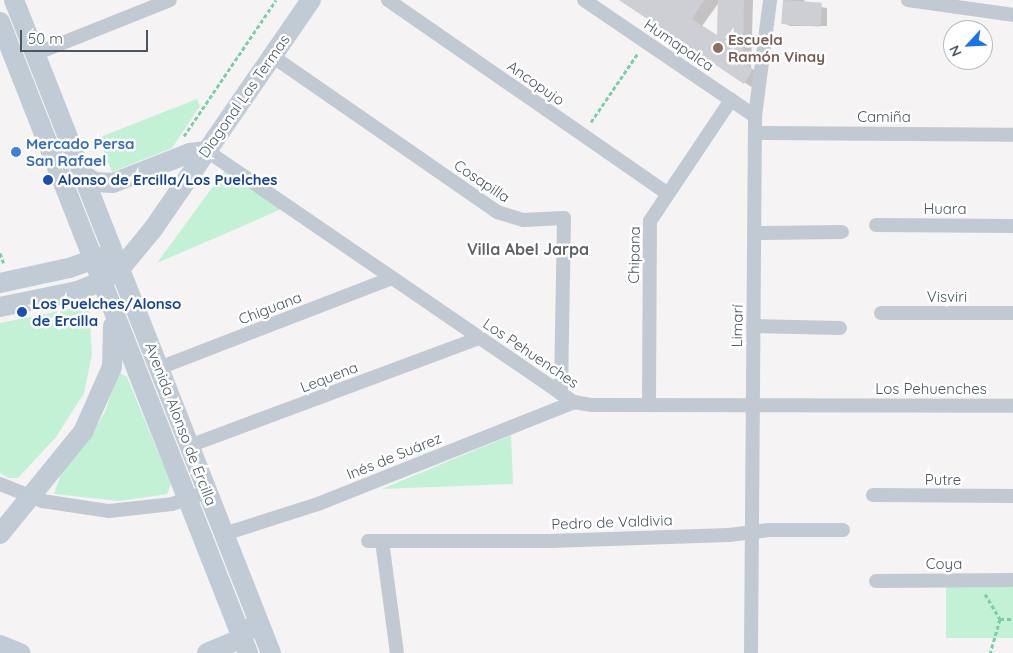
<!DOCTYPE html>
<html>
<head>
<meta charset="utf-8">
<style>
	body { margin:0 }
	#map { position:relative; width:1013px; height:653px; overflow:hidden; background:#f5f3f3; font-family:Quicksand,sans-serif }
	div>[style] { position:absolute }
	.green>* { inset:0; background:#c3f1d5; transform-origin:0 0 }
	.shadow>* { inset:0; background:#0003 }
	.building>* { inset:0; background:#cdcfd5; transform-origin:0 0 }
	.path>* { height:3px; margin-top:-1.5px; transform-origin:0; background:repeating-linear-gradient(90deg,#7ad0a6 0 4px,transparent 0 6.5px) }
	.minor>* { height:14px; margin:-7px; padding:0 7px; transform-origin:7px; border-radius:7px; background:#c1cad2 }
	.secondary>* { height:20px; margin:-10px; padding:0 10px; transform-origin:10px; border-radius:10px; background:#c1cbd6 }
	.dots>* { width:14px; height:14px; translate:-50% -50%; box-sizing:border-box; border:2px solid #fff; border-radius:50% }
	span { translate:-50% -50%; white-space:nowrap; text-align:center; line-height:1.15; -webkit-text-stroke:5px #fff; paint-order:stroke }
	.education-label { font-size:15px; color:#785e54; font-weight:700 }
	.left { translate:0 -50%; text-align:left }
	.street-label { font-size:15px; color:#4a5661 }
	.shop-label { font-size:15px; color:#366cbe; font-weight:700 }
	.transit-label { font-size:15px; color:#164399; font-weight:700 }
	.neighbourhood-label { font-size:16px; color:#5f6368; font-weight:700 }
	.north { position:absolute; left:943px; top:20px; width:50px; height:50px; box-sizing:border-box; background:#fff; border:1px solid #b7bbc0; border-radius:50%; rotate:245deg; font-size:14px; font-weight:700; line-height:20px; text-align:center; color:#4a5661 }
	.north::after { content:''; display:block; margin:auto; width:18px; height:22px; background:#1a73e8; clip-path:polygon(50% 0,100% 100%,50% 72%,0 100%) }
	.scale { position:absolute; left:20px; top:30px; width:128px; height:22px; box-sizing:border-box; border:2px solid #4a5661; border-top:0; padding-left:6px; font-size:15px; line-height:18px; white-space:nowrap; color:#4a5661; -webkit-text-stroke:4px #fff; paint-order:stroke }
</style>
</head>
<body>
<div id="map">
	<div class="green">
		<div style="clip-path:polygon(197px 99px,200px 106px,172px 148px,112px 172px,98px 138px)"></div>
		<div style="clip-path:polygon(225px 170px,284px 208px,157px 263px)"></div>
		<div style="clip-path:polygon(89px 305px,92px 354px,84px 393px,56px 437px,18px 478px,9px 478px,0 473px,0 323px)"></div>
		<div style="clip-path:polygon(118px 372px,127px 377px,171px 484px,167px 494px,120px 501px,54px 494px,61px 474px,87px 441px,105px 412px)"></div>
		<div style="clip-path:polygon(511px 435px,513px 484px,382px 489px)"></div>
		<div style="left:946px;top:584px;width:67px;height:54px"></div>
	</div>
	<div class="shadow">
		<div style="clip-path:polygon(evenodd,621px 0,753px 0,751px 68px,761px 75px,753px 88px,621px 0,720px 1px,718px 37px,702px 26px,720px 1px)"></div>
		<div style="clip-path:polygon(784px 0,804px 0,807px 5px,827px 8px,827px 26px,790px 26px,784px 23px)"></div>
	</div>
	<div class="building">
		<div style="clip-path:polygon(619px 0,704px 0,692px 19px,717px 35px,718px 0,744px 0,743px 62px,753px 69px,744px 84px)"></div>
		<div style="left:783px;top:0;width:39px;height:24px;rotate:4deg"></div>
	</div>
	<div class="path">
		<div style="left:591px;top:122px;width:83px;rotate:-55.7deg"></div>
		<div style="left:184px;top:136px;width:164px;rotate:-55.9deg"></div>
		<div style="left:0;top:253px;width:12px;rotate:70deg"></div>
		<div style="left:985px;top:594px;width:29px;rotate:59deg"></div>
		<div style="left:1000px;top:619px;width:35px;rotate:106deg"></div>
		<div style="left:1000px;top:619px;width:13px"></div>
	</div>
	<div class="minor">
		<div style="left:388px;top:0;width:339px;rotate:34.7deg"></div>
		<div style="left:584px;top:0;width:207px;rotate:34.2deg"></div>
		<div style="left:908px;top:0;width:106px;rotate:8.1deg"></div>
		<div style="left:35px;top:54px;width:145px;rotate:-21.8deg"></div>
		<div style="left:272px;top:56px;width:274px;rotate:34.7deg"></div>
		<div style="left:497px;top:212px;width:27px;rotate:17deg"></div>
		<div style="left:523px;top:220px;width:41px;rotate:-2.8deg"></div>
		<div style="left:564px;top:218px;width:176px;rotate:91deg"></div>
		<div style="left:755px;top:133px;width:258px;rotate:0.4deg"></div>
		<div style="left:207px;top:151px;width:445px;rotate:34.4deg"></div>
		<div style="left:574px;top:402px;width:17px;rotate:10deg"></div>
		<div style="left:591px;top:405px;width:422px;rotate:0.1deg"></div>
		<div style="left:876px;top:225px;width:137px;rotate:0.4deg"></div>
		<div style="left:754px;top:233px;width:88px;rotate:-0.7deg"></div>
		<div style="left:881px;top:313px;width:132px"></div>
		<div style="left:753px;top:326px;width:87px;rotate:1.3deg"></div>
		<div style="left:159px;top:368px;width:250px;rotate:-21.1deg"></div>
		<div style="left:649px;top:405px;width:184px;rotate:-89.7deg"></div>
		<div style="left:650px;top:221px;width:146px;rotate:-56.2deg"></div>
		<div style="left:189px;top:446px;width:309px;rotate:-20.4deg"></div>
		<div style="left:0;top:484px;width:45px;rotate:22deg"></div>
		<div style="left:42px;top:501px;width:68px;rotate:8.5deg"></div>
		<div style="left:109px;top:511px;width:63px;rotate:-6.3deg"></div>
		<div style="left:172px;top:504px;width:37px;rotate:-19deg"></div>
		<div style="left:873px;top:495px;width:140px;rotate:0.4deg"></div>
		<div style="left:224px;top:534px;width:99px;rotate:-17.7deg"></div>
		<div style="left:318px;top:504px;width:276px;rotate:-21.7deg"></div>
		<div style="left:368px;top:541px;width:182px"></div>
		<div style="left:550px;top:541px;width:179px;rotate:-1.9deg"></div>
		<div style="left:729px;top:535px;width:40px;rotate:-7.1deg"></div>
		<div style="left:769px;top:530px;width:74px"></div>
		<div style="left:382px;top:541px;width:113px;rotate:82.4deg"></div>
		<div style="left:876px;top:581px;width:137px;rotate:-0.4deg"></div>
		<div style="left:751px;top:653px;width:537px;rotate:-89.57deg"></div>
		<div style="left:755px;top:116px;width:117px;rotate:-82.6deg"></div>
	</div>
	<div class="secondary">
		<div style="left:14px;top:0;width:702px;rotate:68.52deg"></div>
		<div style="left:0;top:22px;width:678px;rotate:68.54deg"></div>
		<div style="left:83px;top:175px;width:14px;rotate:30deg"></div>
		<div style="left:95px;top:182px;width:18px;rotate:3deg"></div>
		<div style="left:113px;top:183px;width:83px;rotate:-21.3deg"></div>
		<div style="left:190px;top:153px;width:17px;rotate:-7deg"></div>
		<div style="left:0;top:283px;width:71px;rotate:-12.3deg"></div>
		<div style="left:69px;top:268px;width:37px;rotate:-19deg"></div>
		<div style="left:0;top:307px;width:79px;rotate:-11.7deg"></div>
		<div style="left:77px;top:291px;width:25px;rotate:-21deg"></div>
		<div style="left:100px;top:282px;width:24px;rotate:-33deg"></div>
		<div style="left:120px;top:269px;width:52px;rotate:-50.5deg"></div>
		<div style="left:153px;top:229px;width:278px;rotate:-55.4deg"></div>
		<div style="left:0;top:534px;width:132px;rotate:-50.9deg"></div>
		<div style="left:83px;top:432px;width:71px;rotate:-66deg"></div>
		<div style="left:112px;top:367px;width:41px;rotate:-88.6deg"></div>
		<div style="left:0;top:645px;width:22px;rotate:22deg"></div>
		<div style="left:207px;top:653px;width:38px;rotate:-23deg"></div>
		<div style="left:242px;top:638px;width:12px;rotate:-55deg"></div>
	</div>
	<div class="dots">
		<div style="left:718px;top:48px;background:#8d6e63"></div>
		<div style="left:16px;top:152px;background:#3f7fe0"></div>
		<div style="left:48px;top:180px;background:#1a4fb4"></div>
		<div style="left:22px;top:312px;background:#1a4fb4"></div>
	</div>
	<div class="education-label">
		<span class="left" style="left:728px;top:48px">Escuela<br>Ramón Vinay</span>
	</div>
	<div class="street-label">
		<span style="left:679px;top:45px;rotate:34deg">Humapalca</span>
		<span style="left:536px;top:83px;rotate:35deg">Ancopujo</span>
		<span style="left:244px;top:96px;rotate:-55deg">Diagonal Las Termas</span>
		<span style="left:884px;top:117px">Camiña</span>
		<span style="left:482px;top:181px;rotate:34deg">Cosapilla</span>
		<span style="left:945px;top:209px">Huara</span>
		<span style="left:634px;top:255px;rotate:-89deg">Chipana</span>
		<span style="left:947px;top:297px">Visviri</span>
		<span style="left:270px;top:308px;rotate:-21deg">Chiguana</span>
		<span style="left:737px;top:326px;rotate:-89deg">Limarí</span>
		<span style="left:531px;top:353px;rotate:34deg">Los Pehuenches</span>
		<span style="left:329px;top:377px;rotate:-21deg">Lequena</span>
		<span style="left:931px;top:389px">Los Pehuenches</span>
		<span style="left:181px;top:424px;rotate:69deg">Avenida Alonso de Ercilla</span>
		<span style="left:394px;top:456px;rotate:-22deg">Inés de Suárez</span>
		<span style="left:943px;top:480px">Putre</span>
		<span style="left:612px;top:522px;rotate:-2deg">Pedro de Valdivia</span>
		<span style="left:944px;top:564px">Coya</span>
	</div>
	<div class="shop-label">
		<span class="left" style="left:26px;top:152px">Mercado Persa<br>San Rafael</span>
	</div>
	<div class="transit-label">
		<span class="left" style="left:58px;top:180px">Alonso de Ercilla/Los Puelches</span>
		<span class="left" style="left:32px;top:312px">Los Puelches/Alonso<br>de Ercilla</span>
	</div>
	<div class="neighbourhood-label">
		<span style="left:528px;top:249px">Villa Abel Jarpa</span>
	</div>
	<div class="north">N</div>
	<div class="scale">50 m</div>
</div>
</body>
</html>
